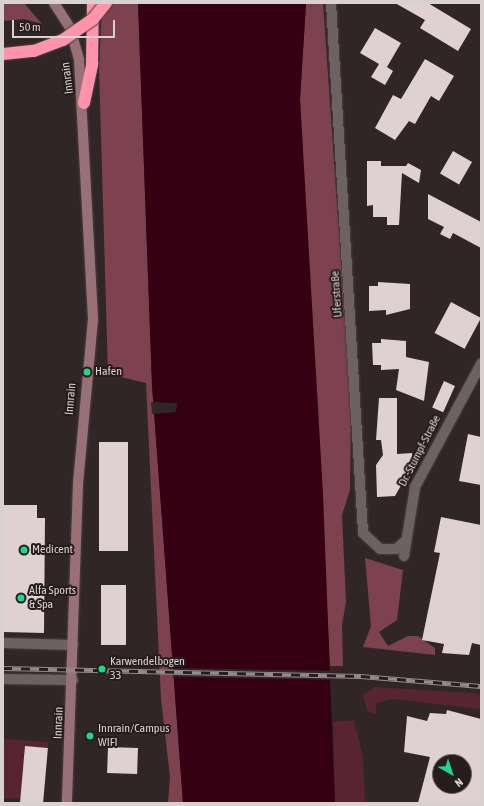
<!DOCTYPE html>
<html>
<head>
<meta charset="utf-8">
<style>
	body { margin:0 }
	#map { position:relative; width:484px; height:806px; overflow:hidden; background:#302628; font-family:"Asap Condensed",sans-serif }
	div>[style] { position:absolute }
	.green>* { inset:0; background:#582431 }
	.forest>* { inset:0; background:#7e414f }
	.water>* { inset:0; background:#350011 }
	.pier>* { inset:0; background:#302628; transform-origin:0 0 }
	.building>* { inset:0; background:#dfd0d2; transform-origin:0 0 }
	.roads { filter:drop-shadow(0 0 1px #4a4142) drop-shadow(0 0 1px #4a4142) }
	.street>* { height:10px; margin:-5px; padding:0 5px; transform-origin:5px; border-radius:5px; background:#6e6163 }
	.secondary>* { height:10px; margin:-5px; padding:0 5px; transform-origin:5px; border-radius:5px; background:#9a7078 }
	.highway>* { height:12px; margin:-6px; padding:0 6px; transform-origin:6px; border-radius:6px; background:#ff93a9 }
	.rail>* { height:4.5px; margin-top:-2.25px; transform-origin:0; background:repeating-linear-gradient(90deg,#261c1e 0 9px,#938a8b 0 18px); box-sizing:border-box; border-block:1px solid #938a8b }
	.bridges { filter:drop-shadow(0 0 1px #4a4142) drop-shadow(0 0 1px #4a4142) }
	.highway-bridge>* { height:12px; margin:-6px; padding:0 6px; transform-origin:6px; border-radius:6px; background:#ff93a9 }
	.dots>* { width:11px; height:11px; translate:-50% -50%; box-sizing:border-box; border:2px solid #261c1e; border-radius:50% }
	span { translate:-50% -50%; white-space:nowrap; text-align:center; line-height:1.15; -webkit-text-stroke:4px #261c1e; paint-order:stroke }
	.street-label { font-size:12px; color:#d8d0d1 }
	.poi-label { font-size:12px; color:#d8d0d1 }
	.left { translate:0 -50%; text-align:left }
	.frame { position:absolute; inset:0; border:4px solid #d8d0d1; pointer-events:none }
	.north { position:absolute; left:432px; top:754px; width:40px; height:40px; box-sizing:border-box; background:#261c1e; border:1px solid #6d6466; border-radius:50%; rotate:141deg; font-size:11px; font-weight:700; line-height:16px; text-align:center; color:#d8d0d1 }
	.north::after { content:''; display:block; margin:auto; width:14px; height:18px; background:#1ed888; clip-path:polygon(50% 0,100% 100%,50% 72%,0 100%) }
	.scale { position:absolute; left:12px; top:20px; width:103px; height:18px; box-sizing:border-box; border:2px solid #d8d0d1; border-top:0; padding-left:5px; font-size:12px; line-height:14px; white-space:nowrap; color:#d8d0d1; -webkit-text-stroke:3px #261c1e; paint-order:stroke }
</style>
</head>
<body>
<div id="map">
	<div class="green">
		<div style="clip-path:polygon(375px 687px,472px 693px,481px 695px,481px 709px,393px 699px,376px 703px,376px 714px,368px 712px,363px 695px)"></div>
		<div style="clip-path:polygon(354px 720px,363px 757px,365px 803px,335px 803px,333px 722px)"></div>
		<div style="clip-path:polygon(3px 739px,48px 742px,48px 748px,25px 747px,21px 799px,3px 798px)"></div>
	</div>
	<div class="forest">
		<div style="clip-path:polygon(3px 3px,24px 3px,42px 24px,24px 19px,3px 21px)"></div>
		<div style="clip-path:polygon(102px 3px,138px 3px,152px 385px,183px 803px,168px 803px,170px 777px,161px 699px,146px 383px,108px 374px,99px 69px)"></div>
		<div style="clip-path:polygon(306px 3px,323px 3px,351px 406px,350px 490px,342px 515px,346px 602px,342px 625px,343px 666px,330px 666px,300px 99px)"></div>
		<div style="clip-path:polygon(365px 558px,403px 570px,397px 620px,379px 632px,388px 646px,408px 636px,418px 636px,435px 648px,435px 655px,363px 647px,371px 626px)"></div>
	</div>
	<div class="water">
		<div style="clip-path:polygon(138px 3px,306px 3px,300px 99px,323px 494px,335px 803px,183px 803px,152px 385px)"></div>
	</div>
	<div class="pier">
		<div style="clip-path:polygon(151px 402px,177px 403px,176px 412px,152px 414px)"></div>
		<div style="left:173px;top:668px;width:159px;height:9px;rotate:1deg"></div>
	</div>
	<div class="building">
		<div style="clip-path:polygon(395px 3px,428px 3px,471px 29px,458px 51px,420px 28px,425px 20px)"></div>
		<div style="clip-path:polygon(375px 28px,401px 43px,387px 67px,393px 71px,385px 85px,371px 77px,379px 64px,360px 53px)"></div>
		<div style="clip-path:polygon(425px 59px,454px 76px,439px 101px,431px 96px,415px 124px,409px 121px,395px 140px,375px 128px,393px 95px,401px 99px)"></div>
		<div style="left:453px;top:151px;width:22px;height:26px;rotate:30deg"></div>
		<div style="clip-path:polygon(367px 161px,381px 161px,381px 166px,406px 166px,408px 163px,421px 170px,419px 183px,402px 173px,399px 225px,387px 225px,387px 217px,373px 217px,373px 205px,367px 206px)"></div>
		<div style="clip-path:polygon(428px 194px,481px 222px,481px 248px,453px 233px,450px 239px,440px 234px,444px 227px,428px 219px)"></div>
		<div style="clip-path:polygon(378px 282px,410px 284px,410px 309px,386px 315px,386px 310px,369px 311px,369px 286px,378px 286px)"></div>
		<div style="left:451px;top:302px;width:34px;height:35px;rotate:28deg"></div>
		<div style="clip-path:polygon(381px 339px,406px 341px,406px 357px,429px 362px,424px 401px,396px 390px,399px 369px,381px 370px,381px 365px,373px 365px,372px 343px,381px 343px)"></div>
		<div style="left:444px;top:381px;width:12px;height:29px;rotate:24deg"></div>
		<div style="clip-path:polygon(379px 398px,397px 398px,397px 454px,412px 453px,413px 464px,395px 496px,377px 497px,376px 465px,383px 455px,381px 440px,376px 440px)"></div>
		<div style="clip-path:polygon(468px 434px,481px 437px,481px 485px,459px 481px)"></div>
		<div style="left:99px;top:442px;width:29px;height:109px"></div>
		<div style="clip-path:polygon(3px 505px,37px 505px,37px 518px,45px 518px,44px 633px,3px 632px)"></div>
		<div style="clip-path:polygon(441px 517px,481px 525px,481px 645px,472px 643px,469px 655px,442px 653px,444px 644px,422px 640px,440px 553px,434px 552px)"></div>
		<div style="left:101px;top:585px;width:25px;height:60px"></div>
		<div style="clip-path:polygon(evenodd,447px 710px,481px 719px,481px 803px,418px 803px,430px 757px,404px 752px,407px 716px,427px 721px,430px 713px,446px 714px,447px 710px,440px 762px,464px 762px,464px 786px,440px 786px,440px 762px)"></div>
		<div style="left:25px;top:746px;width:23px;height:57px;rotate:5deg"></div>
		<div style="left:108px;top:747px;width:30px;height:26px;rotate:2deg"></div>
	</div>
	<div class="roads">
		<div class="street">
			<div style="left:331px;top:3px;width:531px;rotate:86.54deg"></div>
			<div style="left:363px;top:533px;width:23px;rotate:43deg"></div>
			<div style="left:380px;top:549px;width:16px"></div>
			<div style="left:396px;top:549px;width:11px;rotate:-41deg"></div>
			<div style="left:404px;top:556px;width:70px;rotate:-80.9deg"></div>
			<div style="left:415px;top:487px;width:140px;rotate:-61.8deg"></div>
			<div style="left:3px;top:643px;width:70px;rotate:1.6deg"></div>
			<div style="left:3px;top:679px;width:70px;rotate:0.8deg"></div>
		</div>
		<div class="secondary">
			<div style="left:54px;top:3px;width:30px;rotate:57deg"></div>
			<div style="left:70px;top:28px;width:33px;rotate:74deg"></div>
			<div style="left:79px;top:60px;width:259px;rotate:86.9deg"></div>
			<div style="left:93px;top:319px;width:166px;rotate:95.2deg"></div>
			<div style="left:78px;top:484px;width:319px;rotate:92deg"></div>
		</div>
		<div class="highway">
			<div style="left:84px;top:103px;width:40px;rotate:-78deg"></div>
			<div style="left:92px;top:64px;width:61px;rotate:-89.1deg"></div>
		</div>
	</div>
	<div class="rail">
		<div style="left:3px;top:668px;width:358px;rotate:1.3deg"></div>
		<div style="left:361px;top:676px;width:120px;rotate:4.8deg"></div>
	</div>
	<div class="bridges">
		<div class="highway-bridge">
			<div style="left:3px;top:54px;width:31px;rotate:-6deg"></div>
			<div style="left:34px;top:51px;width:31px;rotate:-21deg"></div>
			<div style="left:63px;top:40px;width:37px;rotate:-35deg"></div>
			<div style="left:93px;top:19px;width:21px;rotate:-51deg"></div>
		</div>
	</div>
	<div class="dots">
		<div style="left:87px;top:372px;background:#1ed888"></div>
		<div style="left:24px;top:550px;background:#1ed888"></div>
		<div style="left:21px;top:598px;background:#1ed888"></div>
		<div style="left:102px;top:669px;background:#1ed888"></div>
		<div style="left:90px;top:736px;background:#1ed888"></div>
	</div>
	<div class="street-label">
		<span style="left:68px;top:78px;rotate:-97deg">Innrain</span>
		<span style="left:337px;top:294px;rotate:-94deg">Uferstraße</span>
		<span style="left:71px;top:399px;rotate:-85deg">Innrain</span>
		<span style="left:420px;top:451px;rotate:-63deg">Dr.-Stumpf-Straße</span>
		<span style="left:59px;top:723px;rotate:-88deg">Innrain</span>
	</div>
	<div class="poi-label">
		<span class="left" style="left:95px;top:372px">Hafen</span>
		<span class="left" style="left:32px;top:550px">Medicent</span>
		<span class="left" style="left:29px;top:598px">Alfa Sports<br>&amp; Spa</span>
		<span class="left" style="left:110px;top:669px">Karwendelbogen<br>33</span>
		<span class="left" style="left:98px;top:736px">Innrain/Campus<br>WIFI</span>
	</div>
	<div class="frame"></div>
	<div class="north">N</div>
	<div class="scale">50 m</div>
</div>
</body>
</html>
